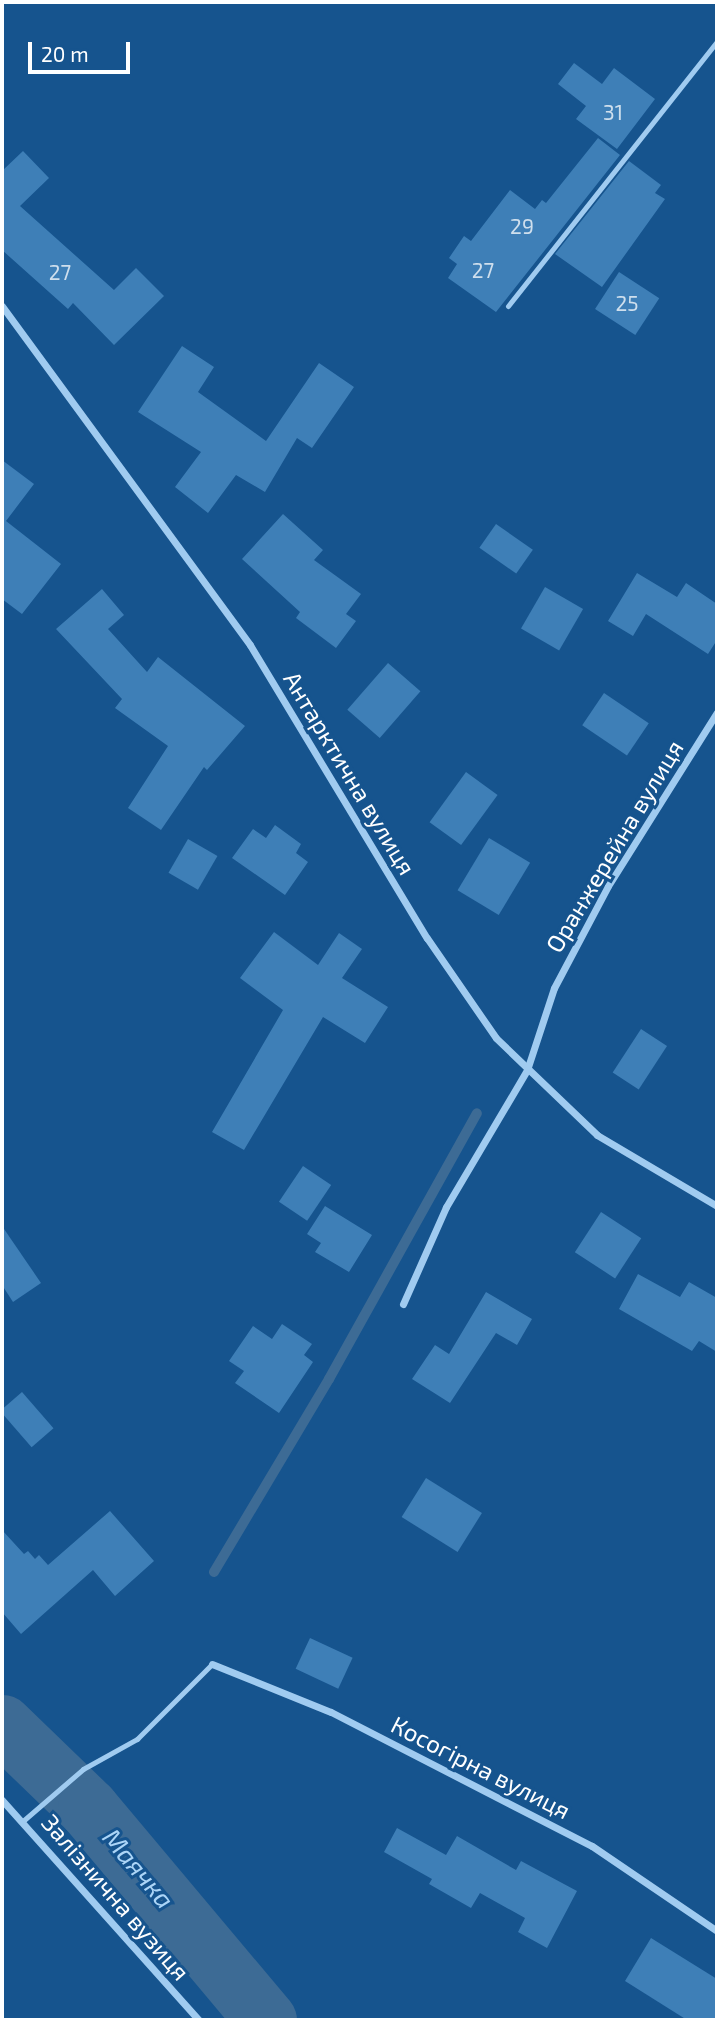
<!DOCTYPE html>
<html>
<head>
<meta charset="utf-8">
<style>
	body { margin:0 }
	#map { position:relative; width:719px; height:2022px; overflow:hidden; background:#16548e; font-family:"Exo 2",sans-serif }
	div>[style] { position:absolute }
	.stream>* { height:10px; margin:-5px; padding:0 5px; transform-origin:5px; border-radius:5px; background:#3d6b95 }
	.river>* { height:61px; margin:-30.5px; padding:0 30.5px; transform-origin:30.5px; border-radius:30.5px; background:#3d6b95 }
	.building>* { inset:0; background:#3e7fb7; transform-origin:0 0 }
	.service>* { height:5px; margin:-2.5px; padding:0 2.5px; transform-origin:2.5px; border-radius:2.5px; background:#a0cbf0 }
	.minor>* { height:7px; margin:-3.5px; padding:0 3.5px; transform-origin:3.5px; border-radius:3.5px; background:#a0cbf0 }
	span { translate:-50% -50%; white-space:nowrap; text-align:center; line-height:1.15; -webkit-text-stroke:6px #16548e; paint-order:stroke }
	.number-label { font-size:21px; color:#cfdfed }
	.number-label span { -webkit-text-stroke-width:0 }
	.street-label { font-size:24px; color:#fff }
	.water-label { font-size:26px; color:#acd5f7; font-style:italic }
	.frame { position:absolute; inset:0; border:4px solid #fff; pointer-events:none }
	.scale { position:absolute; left:28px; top:42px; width:102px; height:32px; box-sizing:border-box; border:4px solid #fff; border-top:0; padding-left:9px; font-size:21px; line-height:24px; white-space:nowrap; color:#fff; -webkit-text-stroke:5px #16548e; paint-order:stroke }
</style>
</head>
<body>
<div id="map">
	<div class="stream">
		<div style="left:214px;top:1572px;width:225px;rotate:-59.2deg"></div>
		<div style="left:329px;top:1379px;width:304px;rotate:-60.9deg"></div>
	</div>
	<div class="river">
		<div style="left:2px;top:1725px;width:120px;rotate:44deg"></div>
		<div style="left:88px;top:1808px;width:277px;rotate:50deg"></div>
	</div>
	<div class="building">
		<div style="clip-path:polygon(574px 63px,602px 84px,614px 68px,655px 99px,617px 149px,576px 119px,586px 106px,558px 84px)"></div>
		<div style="clip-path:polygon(598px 138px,620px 155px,496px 312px,448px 278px,457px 264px,449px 258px,464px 236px,471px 241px,510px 190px,535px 209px,542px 200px,546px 203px)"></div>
		<div style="clip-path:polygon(23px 151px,49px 178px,20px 206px,114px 290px,136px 268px,164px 296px,114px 345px,73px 303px,68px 309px,2px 250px,2px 171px)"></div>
		<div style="clip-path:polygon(629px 161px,661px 185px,655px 193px,665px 199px,602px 287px,555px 254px)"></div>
		<div style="left:619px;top:272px;width:48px;height:44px;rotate:33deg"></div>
		<div style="clip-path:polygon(182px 346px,214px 367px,198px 392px,266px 441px,319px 363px,354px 387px,312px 448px,297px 438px,265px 492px,236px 475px,208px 513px,175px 487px,201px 452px,138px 412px)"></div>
		<div style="clip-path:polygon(2px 460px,34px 484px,6px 521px,61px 564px,22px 614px,2px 599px)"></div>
		<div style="clip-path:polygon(283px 514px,323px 550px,314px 560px,361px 594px,346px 614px,356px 621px,336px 648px,296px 618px,300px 612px,242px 559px)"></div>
		<div style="left:496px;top:524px;width:45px;height:29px;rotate:35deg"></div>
		<div style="clip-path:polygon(637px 573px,677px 597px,686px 583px,717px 604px,717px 640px,708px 654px,646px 614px,633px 636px,608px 621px)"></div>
		<div style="left:545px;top:587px;width:44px;height:48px;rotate:30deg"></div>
		<div style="clip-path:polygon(102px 589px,124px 615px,108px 629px,147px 672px,158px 657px,245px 726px,207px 770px,204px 767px,161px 830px,128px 808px,168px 746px,115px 708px,122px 699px,56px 629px)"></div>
		<div style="left:388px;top:663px;width:43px;height:62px;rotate:41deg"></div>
		<div style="left:604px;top:693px;width:54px;height:39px;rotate:34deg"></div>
		<div style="left:466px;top:772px;width:39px;height:62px;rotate:36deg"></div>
		<div style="clip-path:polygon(275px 825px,301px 844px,296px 853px,308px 862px,285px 895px,232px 858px,253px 829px,266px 838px)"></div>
		<div style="left:489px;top:838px;width:48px;height:61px;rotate:31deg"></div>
		<div style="left:188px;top:839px;width:34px;height:39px;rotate:30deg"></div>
		<div style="clip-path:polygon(274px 932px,318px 965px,339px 933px,362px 949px,342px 978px,388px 1007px,365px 1043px,323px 1017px,244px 1150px,212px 1132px,283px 1010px,240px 978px)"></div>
		<div style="left:641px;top:1029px;width:31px;height:52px;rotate:33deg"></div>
		<div style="left:303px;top:1166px;width:34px;height:43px;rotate:34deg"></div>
		<div style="clip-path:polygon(325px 1206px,372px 1235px,349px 1272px,315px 1252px,321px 1243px,307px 1234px)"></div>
		<div style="left:601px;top:1212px;width:48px;height:48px;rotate:33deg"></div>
		<div style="clip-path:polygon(2px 1226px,41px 1283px,13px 1302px,2px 1285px)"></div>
		<div style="clip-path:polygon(638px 1274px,680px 1297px,689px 1282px,717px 1298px,717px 1352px,699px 1341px,692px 1351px,619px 1309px)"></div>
		<div style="clip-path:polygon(486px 1292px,532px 1319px,517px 1345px,496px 1333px,450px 1403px,412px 1379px,435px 1345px,449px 1354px)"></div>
		<div style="clip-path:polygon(282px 1324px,312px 1344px,304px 1355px,313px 1362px,279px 1413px,235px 1383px,244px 1371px,229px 1361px,253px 1326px,272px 1339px)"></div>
		<div style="left:22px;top:1392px;width:48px;height:29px;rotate:49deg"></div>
		<div style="left:426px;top:1478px;width:66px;height:46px;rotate:32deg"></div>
		<div style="clip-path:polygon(110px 1511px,154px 1561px,115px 1596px,93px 1570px,21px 1634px,2px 1612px,2px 1530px,24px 1554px,28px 1551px,35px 1559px,39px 1555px,48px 1565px)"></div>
		<div style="left:310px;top:1638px;width:47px;height:34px;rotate:25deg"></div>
		<div style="clip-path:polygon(397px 1828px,446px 1855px,457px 1836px,516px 1870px,521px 1861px,577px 1891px,547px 1948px,518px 1932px,525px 1918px,480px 1893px,471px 1908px,429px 1884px,432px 1879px,384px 1852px)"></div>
		<div style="clip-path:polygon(651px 1938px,717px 1979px,717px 2020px,687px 2020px,625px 1981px)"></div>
	</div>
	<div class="service">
		<div style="left:508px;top:306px;width:337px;rotate:-51.7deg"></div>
		<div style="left:24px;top:1820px;width:78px;rotate:-40.8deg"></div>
		<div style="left:83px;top:1769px;width:62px;rotate:-29.1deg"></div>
		<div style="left:137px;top:1739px;width:106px;rotate:-45deg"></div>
	</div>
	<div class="minor">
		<div style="left:2px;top:306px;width:420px;rotate:53.8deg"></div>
		<div style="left:250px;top:645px;width:342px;rotate:58.9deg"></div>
		<div style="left:427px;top:938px;width:121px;rotate:55.4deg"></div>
		<div style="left:496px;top:1038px;width:140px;rotate:43.8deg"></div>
		<div style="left:597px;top:1135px;width:139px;rotate:30.6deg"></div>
		<div style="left:403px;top:1304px;width:106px;rotate:-66.1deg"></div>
		<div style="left:446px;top:1207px;width:159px;rotate:-59.4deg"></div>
		<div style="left:527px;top:1070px;width:86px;rotate:-71.8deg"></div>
		<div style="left:554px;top:988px;width:115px;rotate:-62.1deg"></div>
		<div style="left:608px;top:886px;width:205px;rotate:-57.9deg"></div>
		<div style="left:212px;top:1664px;width:128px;rotate:22deg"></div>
		<div style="left:331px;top:1712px;width:293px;rotate:27.2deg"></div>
		<div style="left:592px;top:1846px;width:151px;rotate:34.2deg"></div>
		<div style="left:2px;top:1800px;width:295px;rotate:48.2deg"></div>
	</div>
	<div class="number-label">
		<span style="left:613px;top:112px">31</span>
		<span style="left:522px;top:226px">29</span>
		<span style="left:483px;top:270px">27</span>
		<span style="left:60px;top:272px">27</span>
		<span style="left:627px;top:303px">25</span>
	</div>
	<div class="street-label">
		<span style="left:350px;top:773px;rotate:59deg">Антарктична вулиця</span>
		<span style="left:614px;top:846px;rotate:-59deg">Оранжерейна вулиця</span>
		<span style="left:481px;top:1767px;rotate:27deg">Косогірна вулиця</span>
		<span style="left:116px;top:1897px;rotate:49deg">Залізнична вузиця</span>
	</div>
	<div class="water-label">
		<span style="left:139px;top:1868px;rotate:50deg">Маячка</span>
	</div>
	<div class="frame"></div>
	<div class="scale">20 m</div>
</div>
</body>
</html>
